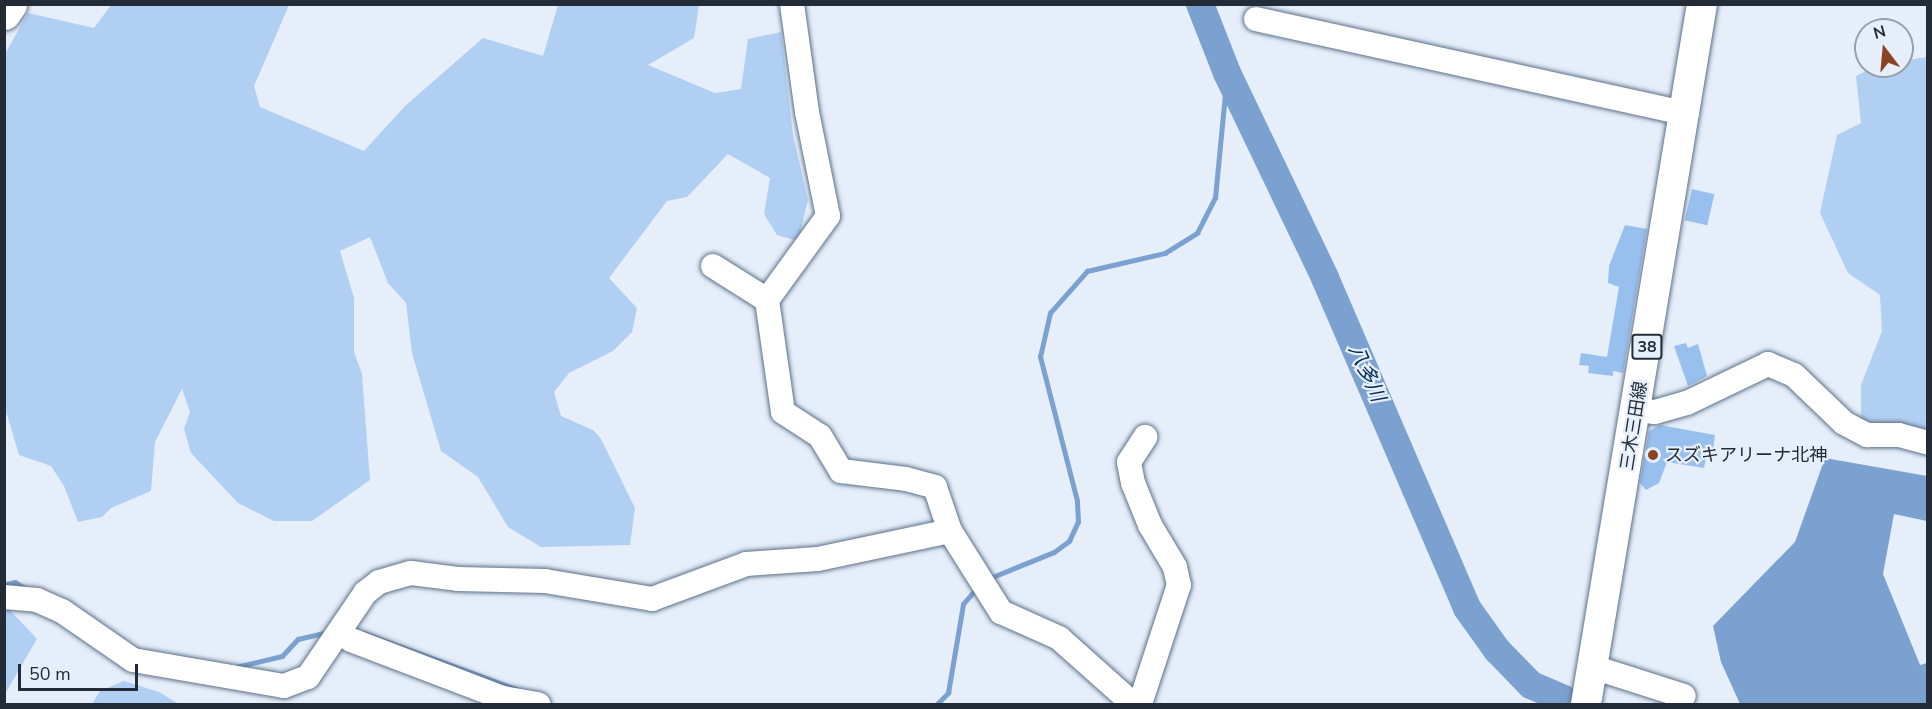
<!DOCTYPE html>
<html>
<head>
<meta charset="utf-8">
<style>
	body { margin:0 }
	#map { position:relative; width:1932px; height:709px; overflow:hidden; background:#e5eef9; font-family:"Nunito Sans","Noto Sans JP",sans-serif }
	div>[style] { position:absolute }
	.green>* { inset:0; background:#b1cff2 }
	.water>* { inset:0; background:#7aa1cf }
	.stream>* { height:4.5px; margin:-2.25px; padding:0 2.25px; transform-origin:2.25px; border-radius:2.25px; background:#7aa1cf }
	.river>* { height:28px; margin:-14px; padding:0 14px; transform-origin:14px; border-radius:14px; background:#7aa1cf }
	.building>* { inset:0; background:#98c0ef; transform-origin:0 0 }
	.roads { filter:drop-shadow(0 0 2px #5d7189) drop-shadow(0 0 2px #5d7189) }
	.minor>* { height:24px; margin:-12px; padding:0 12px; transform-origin:12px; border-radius:12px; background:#fff }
	.major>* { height:30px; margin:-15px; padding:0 15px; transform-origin:15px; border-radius:15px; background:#fff }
	.highway>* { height:33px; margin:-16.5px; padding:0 16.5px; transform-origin:16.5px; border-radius:16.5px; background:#fff }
	.dots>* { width:16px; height:16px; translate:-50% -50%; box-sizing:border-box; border:3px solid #e5eef9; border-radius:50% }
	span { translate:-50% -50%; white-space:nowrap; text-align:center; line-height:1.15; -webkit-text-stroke:4.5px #e5eef9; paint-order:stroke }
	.shield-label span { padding:2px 4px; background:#e5eef9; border:2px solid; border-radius:4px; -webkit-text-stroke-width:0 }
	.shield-label { font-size:16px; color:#232c36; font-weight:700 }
	.street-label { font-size:18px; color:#232c36 }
	.poi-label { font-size:18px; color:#232c36 }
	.left { translate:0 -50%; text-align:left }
	.water-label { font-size:20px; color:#012c56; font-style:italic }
	.frame { position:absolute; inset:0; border:6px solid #232c36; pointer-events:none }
	.north { position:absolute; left:1854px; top:18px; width:60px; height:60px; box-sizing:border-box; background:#e5eef9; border:2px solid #97a0ab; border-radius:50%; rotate:344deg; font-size:16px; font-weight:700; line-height:24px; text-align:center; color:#232c36 }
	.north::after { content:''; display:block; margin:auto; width:21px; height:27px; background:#8b4323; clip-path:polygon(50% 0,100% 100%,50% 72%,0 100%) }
	.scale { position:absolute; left:18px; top:664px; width:120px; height:27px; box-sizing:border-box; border:3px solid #232c36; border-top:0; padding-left:8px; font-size:18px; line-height:21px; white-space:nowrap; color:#232c36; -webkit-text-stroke:4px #e5eef9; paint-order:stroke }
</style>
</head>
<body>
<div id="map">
	<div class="green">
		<div style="clip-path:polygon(111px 5px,289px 5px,254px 86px,260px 107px,364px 151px,405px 106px,483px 38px,543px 56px,558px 5px,699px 5px,694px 38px,648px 65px,715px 93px,741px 89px,748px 39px,781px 32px,793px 135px,808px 200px,798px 241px,777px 235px,764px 214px,770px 178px,728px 154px,687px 197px,667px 201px,609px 278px,637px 308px,632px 332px,613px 351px,569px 373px,554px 392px,561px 416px,593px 430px,601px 439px,635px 508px,630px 545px,541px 547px,508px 527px,478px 477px,441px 451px,412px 353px,406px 303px,388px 283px,370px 237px,340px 251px,354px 298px,354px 352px,362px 374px,370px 480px,312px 521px,274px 521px,238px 503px,191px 453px,184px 429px,190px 412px,182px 389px,155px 442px,151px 491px,111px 508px,102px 517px,78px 522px,64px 486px,51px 466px,19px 455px,5px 408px,5px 54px,28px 13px,94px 28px)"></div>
		<div style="clip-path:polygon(1927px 57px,1927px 436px,1861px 419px,1861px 385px,1882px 331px,1880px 295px,1848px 273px,1820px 213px,1837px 135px,1861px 123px,1856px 76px,1876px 66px,1902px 66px,1902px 61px)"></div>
		<div style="clip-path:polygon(5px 605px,37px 639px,5px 694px)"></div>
		<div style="clip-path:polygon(124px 681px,159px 692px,179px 704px,92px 704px,100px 691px)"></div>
	</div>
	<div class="water">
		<div style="clip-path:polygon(1825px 458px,1927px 476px,1927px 521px,1894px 514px,1883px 574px,1920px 665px,1927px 663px,1927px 704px,1740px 704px,1721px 662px,1713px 626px,1795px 542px)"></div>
	</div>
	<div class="stream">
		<div style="left:990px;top:578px;width:69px;rotate:-22.1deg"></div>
		<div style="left:1054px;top:552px;width:19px;rotate:-36deg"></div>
		<div style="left:1069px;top:541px;width:21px;rotate:-65deg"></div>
		<div style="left:1078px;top:522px;width:21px;rotate:-93deg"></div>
		<div style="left:1077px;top:501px;width:149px;rotate:-104.4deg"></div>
		<div style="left:1040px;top:357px;width:45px;rotate:-77.2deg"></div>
		<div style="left:1050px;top:313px;width:56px;rotate:-48.6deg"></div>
		<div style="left:1087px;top:271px;width:80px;rotate:-13deg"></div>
		<div style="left:1165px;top:253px;width:38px;rotate:-32deg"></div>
		<div style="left:1197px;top:233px;width:39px;rotate:-63deg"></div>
		<div style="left:1215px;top:198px;width:126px;rotate:-84.5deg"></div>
		<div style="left:4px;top:585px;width:11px;rotate:-15deg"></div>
		<div style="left:15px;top:582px;width:13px;rotate:32deg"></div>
		<div style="left:364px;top:633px;width:162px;rotate:20.2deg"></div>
		<div style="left:236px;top:667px;width:47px;rotate:-13.4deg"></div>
		<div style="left:282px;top:656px;width:23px;rotate:-47deg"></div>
		<div style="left:298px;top:639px;width:32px;rotate:-13deg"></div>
		<div style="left:937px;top:704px;width:16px;rotate:-45deg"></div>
		<div style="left:948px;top:693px;width:90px;rotate:-80.4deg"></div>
		<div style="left:963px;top:604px;width:23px;rotate:-49deg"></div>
	</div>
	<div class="river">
		<div style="left:1200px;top:4px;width:74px;rotate:68.6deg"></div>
		<div style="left:1227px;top:73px;width:227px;rotate:64.4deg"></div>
		<div style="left:1325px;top:278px;width:359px;rotate:66.7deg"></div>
		<div style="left:1467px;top:608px;width:52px;rotate:54.5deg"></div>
		<div style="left:1497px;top:650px;width:49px;rotate:45.8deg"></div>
		<div style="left:1531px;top:685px;width:49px;rotate:22.9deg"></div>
	</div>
	<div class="building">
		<div style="left:1692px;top:189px;width:23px;height:32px;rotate:13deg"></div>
		<div style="clip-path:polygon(1625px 225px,1647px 229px,1623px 373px,1613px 371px,1613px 376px,1588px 373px,1589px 366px,1579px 365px,1581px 353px,1607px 357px,1619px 287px,1608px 283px,1609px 266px)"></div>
		<div style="clip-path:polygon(1686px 343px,1688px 348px,1698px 344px,1707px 376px,1688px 386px,1674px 346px)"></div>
		<div style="clip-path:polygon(1660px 425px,1715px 435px,1713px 449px,1708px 448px,1704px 468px,1667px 462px,1659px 483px,1646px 490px,1640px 483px,1649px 431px)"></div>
	</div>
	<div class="roads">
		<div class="minor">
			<div style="left:792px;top:4px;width:109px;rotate:82.1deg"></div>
			<div style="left:807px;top:112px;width:106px;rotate:78.6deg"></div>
			<div style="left:828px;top:216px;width:104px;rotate:126deg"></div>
			<div style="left:767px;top:300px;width:113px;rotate:81.9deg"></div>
			<div style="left:783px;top:412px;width:44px;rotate:33deg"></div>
			<div style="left:820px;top:436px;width:41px;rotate:59deg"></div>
			<div style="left:841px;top:471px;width:65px;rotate:7deg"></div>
			<div style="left:906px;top:479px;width:30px;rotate:15deg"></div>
			<div style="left:935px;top:487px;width:46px;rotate:71.2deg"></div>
			<div style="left:1256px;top:19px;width:441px;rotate:12.4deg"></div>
			<div style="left:713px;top:266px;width:64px;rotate:32.2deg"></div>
			<div style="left:1636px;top:410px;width:19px;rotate:6deg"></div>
			<div style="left:1655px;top:412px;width:33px;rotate:-16deg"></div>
			<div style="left:1687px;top:403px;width:90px;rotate:-25.7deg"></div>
			<div style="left:1768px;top:364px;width:28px;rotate:23deg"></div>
			<div style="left:1794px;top:375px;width:69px;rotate:43.8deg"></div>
			<div style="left:1844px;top:423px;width:26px;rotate:28deg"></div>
			<div style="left:1867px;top:435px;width:32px"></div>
			<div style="left:1899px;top:435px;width:30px;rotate:15deg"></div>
			<div style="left:4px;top:597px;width:33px;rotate:5deg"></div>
			<div style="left:37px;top:600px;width:27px;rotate:24deg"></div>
			<div style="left:62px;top:611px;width:86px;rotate:34.6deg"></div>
			<div style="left:133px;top:660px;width:153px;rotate:9.8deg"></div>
			<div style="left:284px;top:686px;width:26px;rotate:-21deg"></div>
			<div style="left:308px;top:677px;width:102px;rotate:-55.8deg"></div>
			<div style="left:365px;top:593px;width:18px;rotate:-38deg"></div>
			<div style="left:379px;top:582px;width:33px;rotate:-16deg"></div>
			<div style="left:411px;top:573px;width:47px;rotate:7.3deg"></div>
			<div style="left:458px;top:579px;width:87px;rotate:1.3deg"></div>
			<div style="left:545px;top:581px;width:109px;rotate:9.5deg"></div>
			<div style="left:652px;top:599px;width:100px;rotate:-20.4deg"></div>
			<div style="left:746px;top:564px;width:72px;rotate:-4deg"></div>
			<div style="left:818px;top:559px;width:135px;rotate:-12deg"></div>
			<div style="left:950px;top:531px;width:96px;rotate:57.8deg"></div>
			<div style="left:1001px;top:612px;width:64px;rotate:24.1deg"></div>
			<div style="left:1059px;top:638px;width:99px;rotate:41.7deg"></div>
			<div style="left:351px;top:640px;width:163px;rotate:20.9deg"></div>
			<div style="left:503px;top:698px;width:36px;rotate:10deg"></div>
			<div style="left:1596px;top:668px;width:92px;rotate:17.7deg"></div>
			<div style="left:1140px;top:704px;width:125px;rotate:-71.9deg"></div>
			<div style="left:1179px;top:585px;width:18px;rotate:-103deg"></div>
			<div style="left:1175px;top:567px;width:49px;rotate:-120.8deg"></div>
			<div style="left:1150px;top:525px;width:45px;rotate:-112deg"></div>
			<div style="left:1133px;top:483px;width:21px;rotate:-101deg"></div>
			<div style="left:1129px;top:462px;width:30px;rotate:-57deg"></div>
		</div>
		<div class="major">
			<div style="left:1586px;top:704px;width:710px;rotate:-80.59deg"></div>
		</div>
		<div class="highway">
			<div style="left:4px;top:13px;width:11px;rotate:-56deg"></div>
		</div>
	</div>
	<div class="dots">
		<div style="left:1653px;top:455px;background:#8b4323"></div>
	</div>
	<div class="shield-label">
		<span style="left:1647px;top:347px">38</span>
	</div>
	<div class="street-label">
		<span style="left:1634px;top:426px;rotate:-81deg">三木三田線</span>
	</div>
	<div class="poi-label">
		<span class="left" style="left:1665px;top:455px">スズキアリーナ北神</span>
	</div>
	<div class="water-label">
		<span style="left:1367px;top:373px;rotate:66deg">八多川</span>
	</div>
	<div class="frame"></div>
	<div class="north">N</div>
	<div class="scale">50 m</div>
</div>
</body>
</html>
